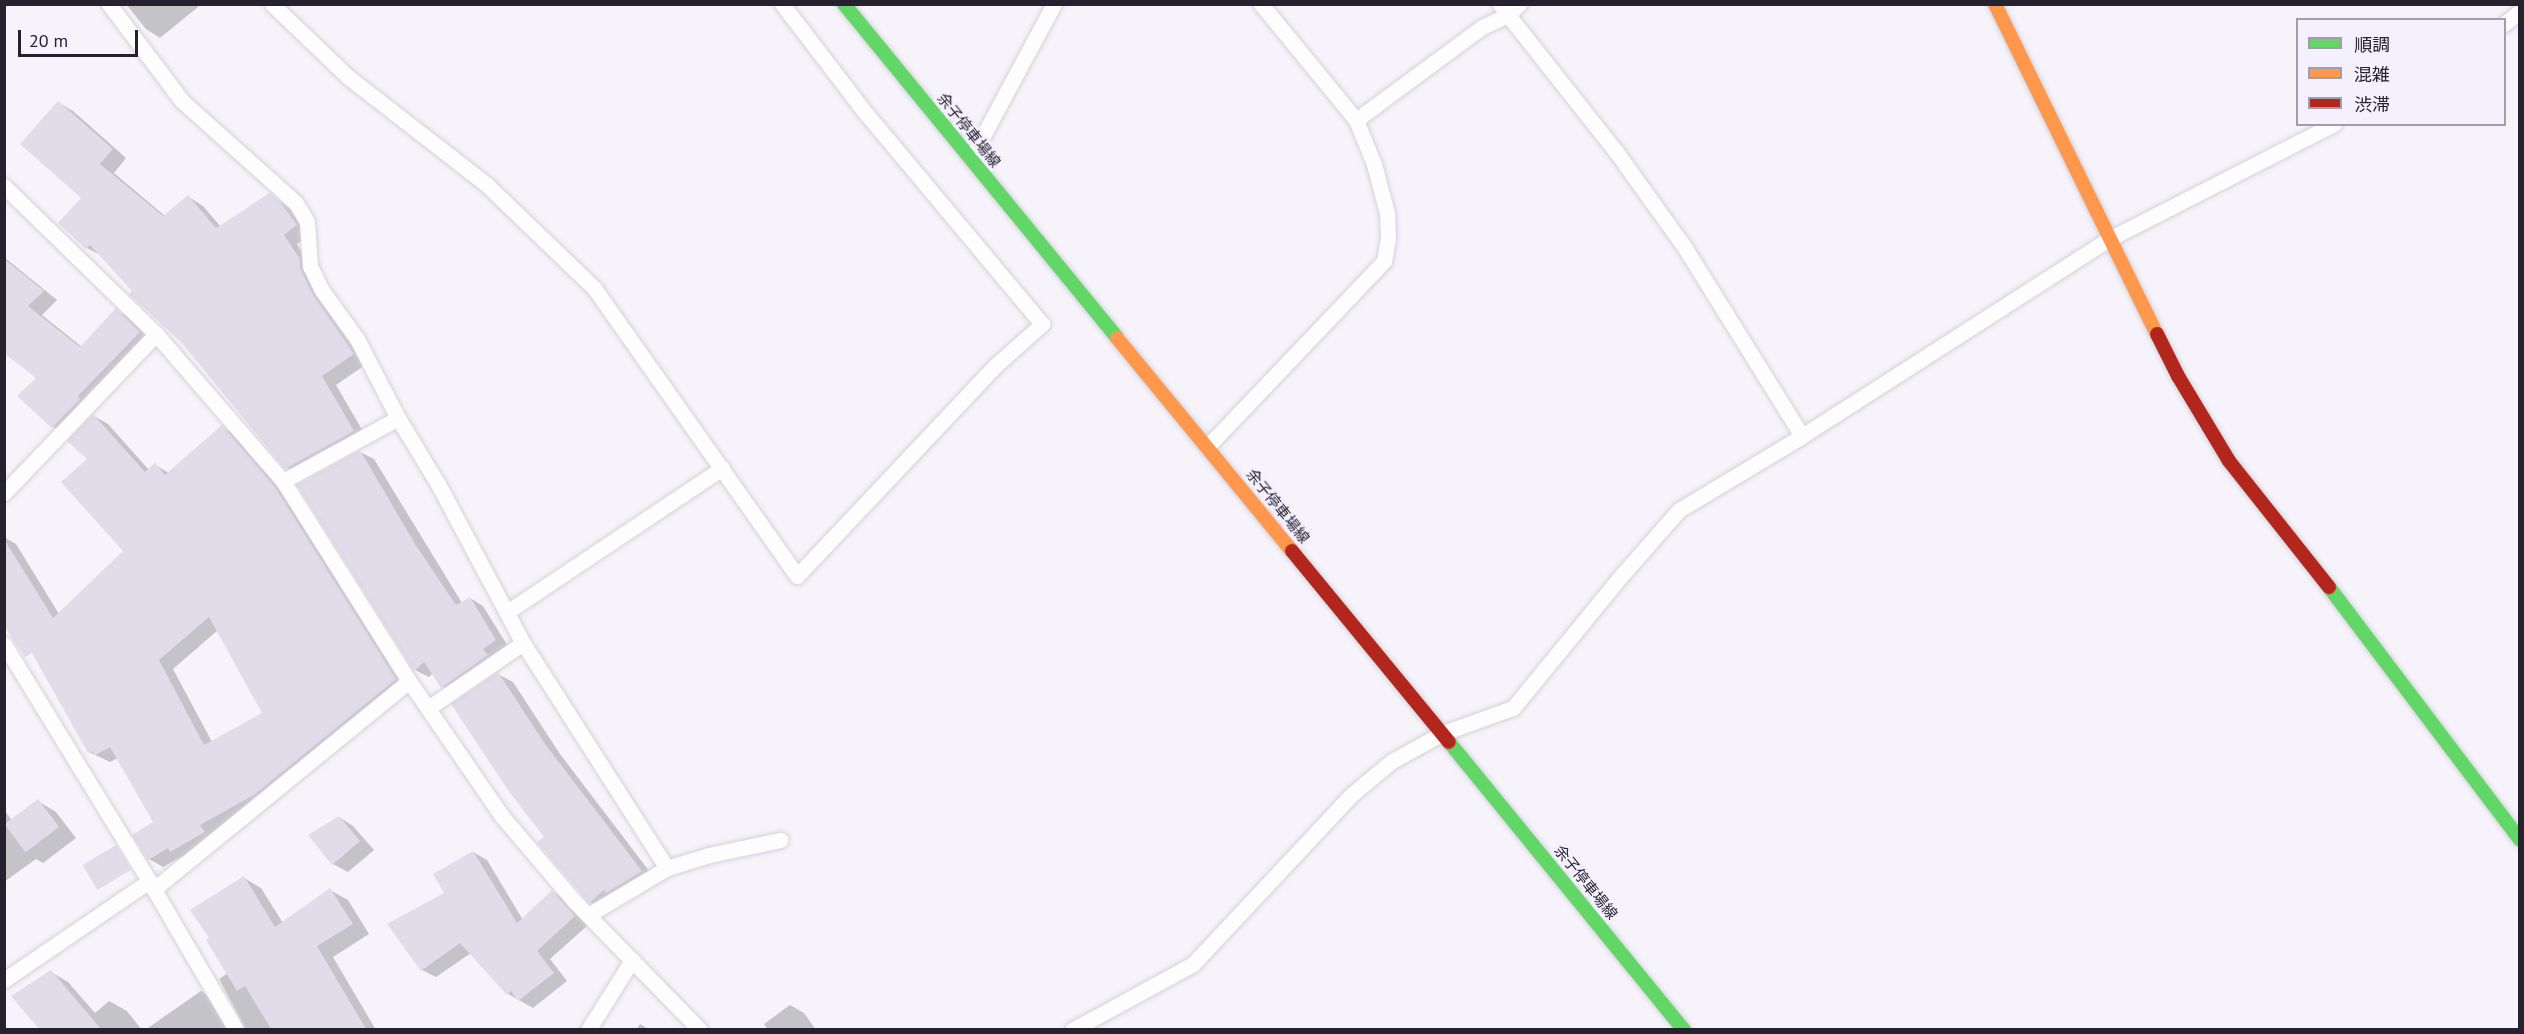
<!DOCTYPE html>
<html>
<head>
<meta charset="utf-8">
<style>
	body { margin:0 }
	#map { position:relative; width:2524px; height:1034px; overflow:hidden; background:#f6f4fa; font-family:"PT Sans","Noto Sans JP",sans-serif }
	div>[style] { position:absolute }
	.shadow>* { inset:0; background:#0003 }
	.building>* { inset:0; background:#e1dbea; transform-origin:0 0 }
	.roads { filter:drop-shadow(0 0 2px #d4d1da) drop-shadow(0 0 2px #d4d1da) }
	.lane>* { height:15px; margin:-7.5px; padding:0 7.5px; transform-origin:7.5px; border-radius:7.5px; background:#fefdfe }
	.fast>* { height:14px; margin:-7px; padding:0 7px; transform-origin:7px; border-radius:7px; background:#63d668 }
	.slow>* { height:14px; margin:-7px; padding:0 7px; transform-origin:7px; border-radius:7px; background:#ff974d }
	.jam>* { height:14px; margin:-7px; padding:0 7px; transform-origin:7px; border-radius:7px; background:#b3261e }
	span { translate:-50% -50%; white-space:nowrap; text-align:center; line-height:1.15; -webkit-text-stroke:6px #f5f0fe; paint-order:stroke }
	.street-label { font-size:15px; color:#26212e }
	.frame { position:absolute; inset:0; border:6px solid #26212e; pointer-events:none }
	.legend { position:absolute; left:2296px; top:18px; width:210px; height:108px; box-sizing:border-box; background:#f5f0fe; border:2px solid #a29dab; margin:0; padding:8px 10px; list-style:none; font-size:18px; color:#26212e }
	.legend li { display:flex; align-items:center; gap:12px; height:30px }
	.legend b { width:30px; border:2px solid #a29dab }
	.scale { position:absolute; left:18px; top:30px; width:120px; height:27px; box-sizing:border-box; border:3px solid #26212e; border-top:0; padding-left:8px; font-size:18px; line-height:21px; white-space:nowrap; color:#26212e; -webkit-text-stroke:4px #f5f0fe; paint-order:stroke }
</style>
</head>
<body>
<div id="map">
	<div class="shadow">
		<div style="clip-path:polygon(126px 4px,195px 4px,198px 7px,160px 38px,146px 29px)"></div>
		<div style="clip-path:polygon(59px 103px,73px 111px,126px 158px,114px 173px,165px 216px,189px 197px,203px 206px,221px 227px,271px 195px,297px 214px,311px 234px,297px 244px,368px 363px,336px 385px,368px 440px,301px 476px,286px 467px,183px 342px,102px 256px,87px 248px,60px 223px,83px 197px)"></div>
		<div style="clip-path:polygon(4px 257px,57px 300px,42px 315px,82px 347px,116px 310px,130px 318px,153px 341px,68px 435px,53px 427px,19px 396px,38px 377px,4px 351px)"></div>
		<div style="clip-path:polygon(evenodd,94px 416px,108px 424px,149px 470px,155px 465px,169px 473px,222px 427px,236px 435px,289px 497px,410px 688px,186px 860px,181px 857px,163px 867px,149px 859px,155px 822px,118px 758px,110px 762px,89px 752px,4px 600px,4px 537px,16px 544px,59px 614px,125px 552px,89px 459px,94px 416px,218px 630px,264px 714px,212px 742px,173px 669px,218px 630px)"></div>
		<div style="clip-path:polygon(360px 452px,374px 459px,462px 603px,470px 598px,483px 606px,509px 648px,455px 694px,442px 686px,433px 673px,429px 677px,415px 670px)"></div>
		<div style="clip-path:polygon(498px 674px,513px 682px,560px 754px,656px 880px,605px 910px,590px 902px,546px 837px)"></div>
		<div style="clip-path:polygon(38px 801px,56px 812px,76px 838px,43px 863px,36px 859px,4px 882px,4px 810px,12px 820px)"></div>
		<div style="clip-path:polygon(339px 817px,353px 826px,374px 850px,348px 872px,333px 864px,310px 836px)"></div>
		<div style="clip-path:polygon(473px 852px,487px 860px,523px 920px,552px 892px,566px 900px,588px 925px,550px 959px,567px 981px,533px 1008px,508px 994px,471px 953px,436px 977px,422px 970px,446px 893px)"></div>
		<div style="clip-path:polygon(244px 878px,261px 888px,283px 923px,330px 890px,348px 900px,369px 934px,333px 957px,376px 1030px,246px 1030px,219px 979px,228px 973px)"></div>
		<div style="clip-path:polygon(51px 972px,68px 982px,95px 1013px,109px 1001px,127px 1011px,142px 1030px,41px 1030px,13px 997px)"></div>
		<div style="clip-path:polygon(201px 991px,219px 1002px,235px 1030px,145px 1030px)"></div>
		<div style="clip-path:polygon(790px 1005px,804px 1013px,816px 1030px,768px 1030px,764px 1024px)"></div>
		<div style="clip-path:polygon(640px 1024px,650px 1030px,636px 1030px)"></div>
	</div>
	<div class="building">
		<div style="clip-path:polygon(58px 101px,113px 149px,100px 164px,163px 216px,188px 195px,216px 228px,270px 193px,282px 204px,297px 225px,284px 235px,300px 259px,300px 268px,312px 293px,354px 354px,322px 376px,354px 431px,285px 469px,182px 343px,129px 294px,132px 291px,90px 245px,86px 249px,58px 223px,81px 198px,20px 144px)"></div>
		<div style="clip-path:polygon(4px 259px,44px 291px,28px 306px,80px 347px,116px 308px,140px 332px,78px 396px,80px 399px,52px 428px,17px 396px,36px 378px,4px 353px)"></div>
		<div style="clip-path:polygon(evenodd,93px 414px,145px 472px,155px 463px,165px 475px,222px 425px,275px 487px,396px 679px,254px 795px,200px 825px,205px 832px,170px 852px,168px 848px,148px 860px,132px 835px,153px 822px,110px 747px,95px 755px,92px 751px,88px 753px,32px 653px,25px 657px,4px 626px,4px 539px,53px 618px,123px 551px,61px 482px,87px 459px,67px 441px,93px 414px,209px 617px,262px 713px,204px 745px,159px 660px,209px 617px)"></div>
		<div style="clip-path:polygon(360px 450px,415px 544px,456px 605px,470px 597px,496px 640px,483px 649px,488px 655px,441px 688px,424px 662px,414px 671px,297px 485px)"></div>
		<div style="clip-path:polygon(498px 672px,545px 744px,642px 871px,606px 893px,604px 890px,589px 903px,537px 842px,544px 837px,510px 793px,451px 704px)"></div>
		<div style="left:38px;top:799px;width:35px;height:42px;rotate:53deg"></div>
		<div style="clip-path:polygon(339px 816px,360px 841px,332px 865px,308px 835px)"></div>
		<div style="left:116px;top:845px;width:29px;height:39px;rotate:59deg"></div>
		<div style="clip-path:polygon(473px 851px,517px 923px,552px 890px,575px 916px,537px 951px,554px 973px,518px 1001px,511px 991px,507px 995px,460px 943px,421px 971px,387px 924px,444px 893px,433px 874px)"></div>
		<div style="clip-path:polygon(244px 876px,275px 927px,330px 888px,353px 924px,317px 946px,366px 1029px,271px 1029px,245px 986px,237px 991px,206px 940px,209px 938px,190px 910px)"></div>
		<div style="clip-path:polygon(51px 970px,101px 1029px,39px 1029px,11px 996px)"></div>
	</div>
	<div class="roads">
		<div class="lane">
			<div style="left:109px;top:4px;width:121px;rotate:53deg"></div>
			<div style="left:182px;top:101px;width:152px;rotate:41.8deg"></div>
			<div style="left:295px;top:202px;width:13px;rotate:58deg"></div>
			<div style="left:302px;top:213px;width:10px;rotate:61deg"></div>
			<div style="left:307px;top:222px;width:44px;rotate:86.1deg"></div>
			<div style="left:310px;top:266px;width:25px;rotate:64deg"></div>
			<div style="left:321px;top:289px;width:62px;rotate:54.2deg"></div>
			<div style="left:357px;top:339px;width:89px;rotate:62.6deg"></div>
			<div style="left:398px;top:418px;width:77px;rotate:58.8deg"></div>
			<div style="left:438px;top:484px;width:180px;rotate:61.9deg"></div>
			<div style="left:523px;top:643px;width:267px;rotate:57.4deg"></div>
			<div style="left:272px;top:4px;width:105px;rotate:43.8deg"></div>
			<div style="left:348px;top:77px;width:176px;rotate:37.8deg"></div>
			<div style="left:487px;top:185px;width:149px;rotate:43.9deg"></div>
			<div style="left:594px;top:288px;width:352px;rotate:54.8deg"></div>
			<div style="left:797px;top:576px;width:290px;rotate:-46.7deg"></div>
			<div style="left:996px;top:365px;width:62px;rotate:-41.7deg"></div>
			<div style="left:1042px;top:324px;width:273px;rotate:-129.9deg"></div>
			<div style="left:867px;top:115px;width:140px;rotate:-127.4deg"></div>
			<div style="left:1500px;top:4px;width:14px;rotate:54deg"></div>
			<div style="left:1508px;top:15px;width:16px;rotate:-45deg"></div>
			<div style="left:2504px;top:24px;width:21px;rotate:-39deg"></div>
			<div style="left:1356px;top:120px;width:157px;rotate:-36.4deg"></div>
			<div style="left:1482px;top:27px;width:29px;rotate:-25deg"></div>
			<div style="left:1508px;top:15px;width:176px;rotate:51.7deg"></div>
			<div style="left:1617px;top:153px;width:117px;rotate:54.4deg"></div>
			<div style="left:1685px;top:248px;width:221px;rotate:58.1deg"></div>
			<div style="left:971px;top:158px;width:175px;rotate:-61.7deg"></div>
			<div style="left:4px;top:186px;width:212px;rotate:44.2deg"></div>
			<div style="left:156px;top:334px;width:194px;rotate:49.2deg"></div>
			<div style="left:283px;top:481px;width:236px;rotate:57.8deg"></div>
			<div style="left:409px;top:681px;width:163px;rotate:55.5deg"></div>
			<div style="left:501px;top:815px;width:114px;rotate:49.6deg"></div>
			<div style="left:575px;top:902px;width:179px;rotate:45.7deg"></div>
			<div style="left:1207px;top:447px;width:257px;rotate:-46.4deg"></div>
			<div style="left:1384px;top:261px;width:23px;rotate:-80deg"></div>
			<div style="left:1388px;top:238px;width:25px;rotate:-92deg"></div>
			<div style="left:1387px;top:213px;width:51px;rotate:-104.9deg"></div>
			<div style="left:1374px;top:164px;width:48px;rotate:-112.2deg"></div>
			<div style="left:1356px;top:120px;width:150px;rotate:-129.3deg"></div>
			<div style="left:283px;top:481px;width:131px;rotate:-28.7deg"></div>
			<div style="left:4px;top:493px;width:220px;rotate:-46.3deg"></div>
			<div style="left:507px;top:612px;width:259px;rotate:-33.8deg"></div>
			<div style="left:4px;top:644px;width:278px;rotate:58.5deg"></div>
			<div style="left:149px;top:881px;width:173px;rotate:59.7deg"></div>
			<div style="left:428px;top:708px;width:115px;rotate:-34.4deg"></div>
			<div style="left:154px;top:889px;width:329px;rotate:-39.2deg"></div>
			<div style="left:588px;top:915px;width:92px;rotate:-30.7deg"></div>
			<div style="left:667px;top:868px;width:44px;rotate:-17.2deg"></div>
			<div style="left:709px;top:855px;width:73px;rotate:-11.9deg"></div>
			<div style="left:4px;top:980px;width:176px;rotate:-34.3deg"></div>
			<div style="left:588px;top:1030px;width:83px;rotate:-57.8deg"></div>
			<div style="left:1072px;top:1030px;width:138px;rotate:-28.6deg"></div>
			<div style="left:1193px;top:964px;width:230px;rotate:-46.9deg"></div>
			<div style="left:1350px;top:796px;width:55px;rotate:-39.8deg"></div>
			<div style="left:1392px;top:761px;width:58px;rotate:-28.8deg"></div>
			<div style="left:1443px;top:733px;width:74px;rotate:-19.7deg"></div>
			<div style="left:1513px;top:708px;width:172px;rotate:-50.7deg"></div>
			<div style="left:1622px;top:575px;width:86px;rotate:-48.8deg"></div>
			<div style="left:1679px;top:510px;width:144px;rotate:-31deg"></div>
			<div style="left:1802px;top:436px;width:365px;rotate:-32.7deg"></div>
			<div style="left:2109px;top:239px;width:253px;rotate:-27.1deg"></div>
		</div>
		<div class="fast">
			<div style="left:844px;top:4px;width:431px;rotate:50.7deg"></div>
			<div style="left:2329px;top:587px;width:317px;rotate:52.9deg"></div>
			<div style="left:1449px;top:742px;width:372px;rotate:50.8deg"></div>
		</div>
		<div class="slow">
			<div style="left:1995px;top:4px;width:368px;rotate:63.9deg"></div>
			<div style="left:1117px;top:338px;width:276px;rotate:50.6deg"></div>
		</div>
		<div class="jam">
			<div style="left:2157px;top:334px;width:47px;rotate:63.4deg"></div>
			<div style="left:2178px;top:376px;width:99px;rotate:59deg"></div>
			<div style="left:2229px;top:461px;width:161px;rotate:51.6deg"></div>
			<div style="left:1292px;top:551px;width:247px;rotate:50.6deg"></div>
		</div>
	</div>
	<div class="street-label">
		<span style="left:969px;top:130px;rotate:51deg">余子停車場線</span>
		<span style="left:1278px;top:506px;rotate:51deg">余子停車場線</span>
		<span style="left:1586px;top:882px;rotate:51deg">余子停車場線</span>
	</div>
	<div class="frame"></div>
	<ul class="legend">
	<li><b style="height:8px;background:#63d668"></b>順調</li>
	<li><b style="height:8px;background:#ff974d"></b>混雑</li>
	<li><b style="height:8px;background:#b3261e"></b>渋滞</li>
	</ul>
	<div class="scale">20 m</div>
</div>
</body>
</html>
